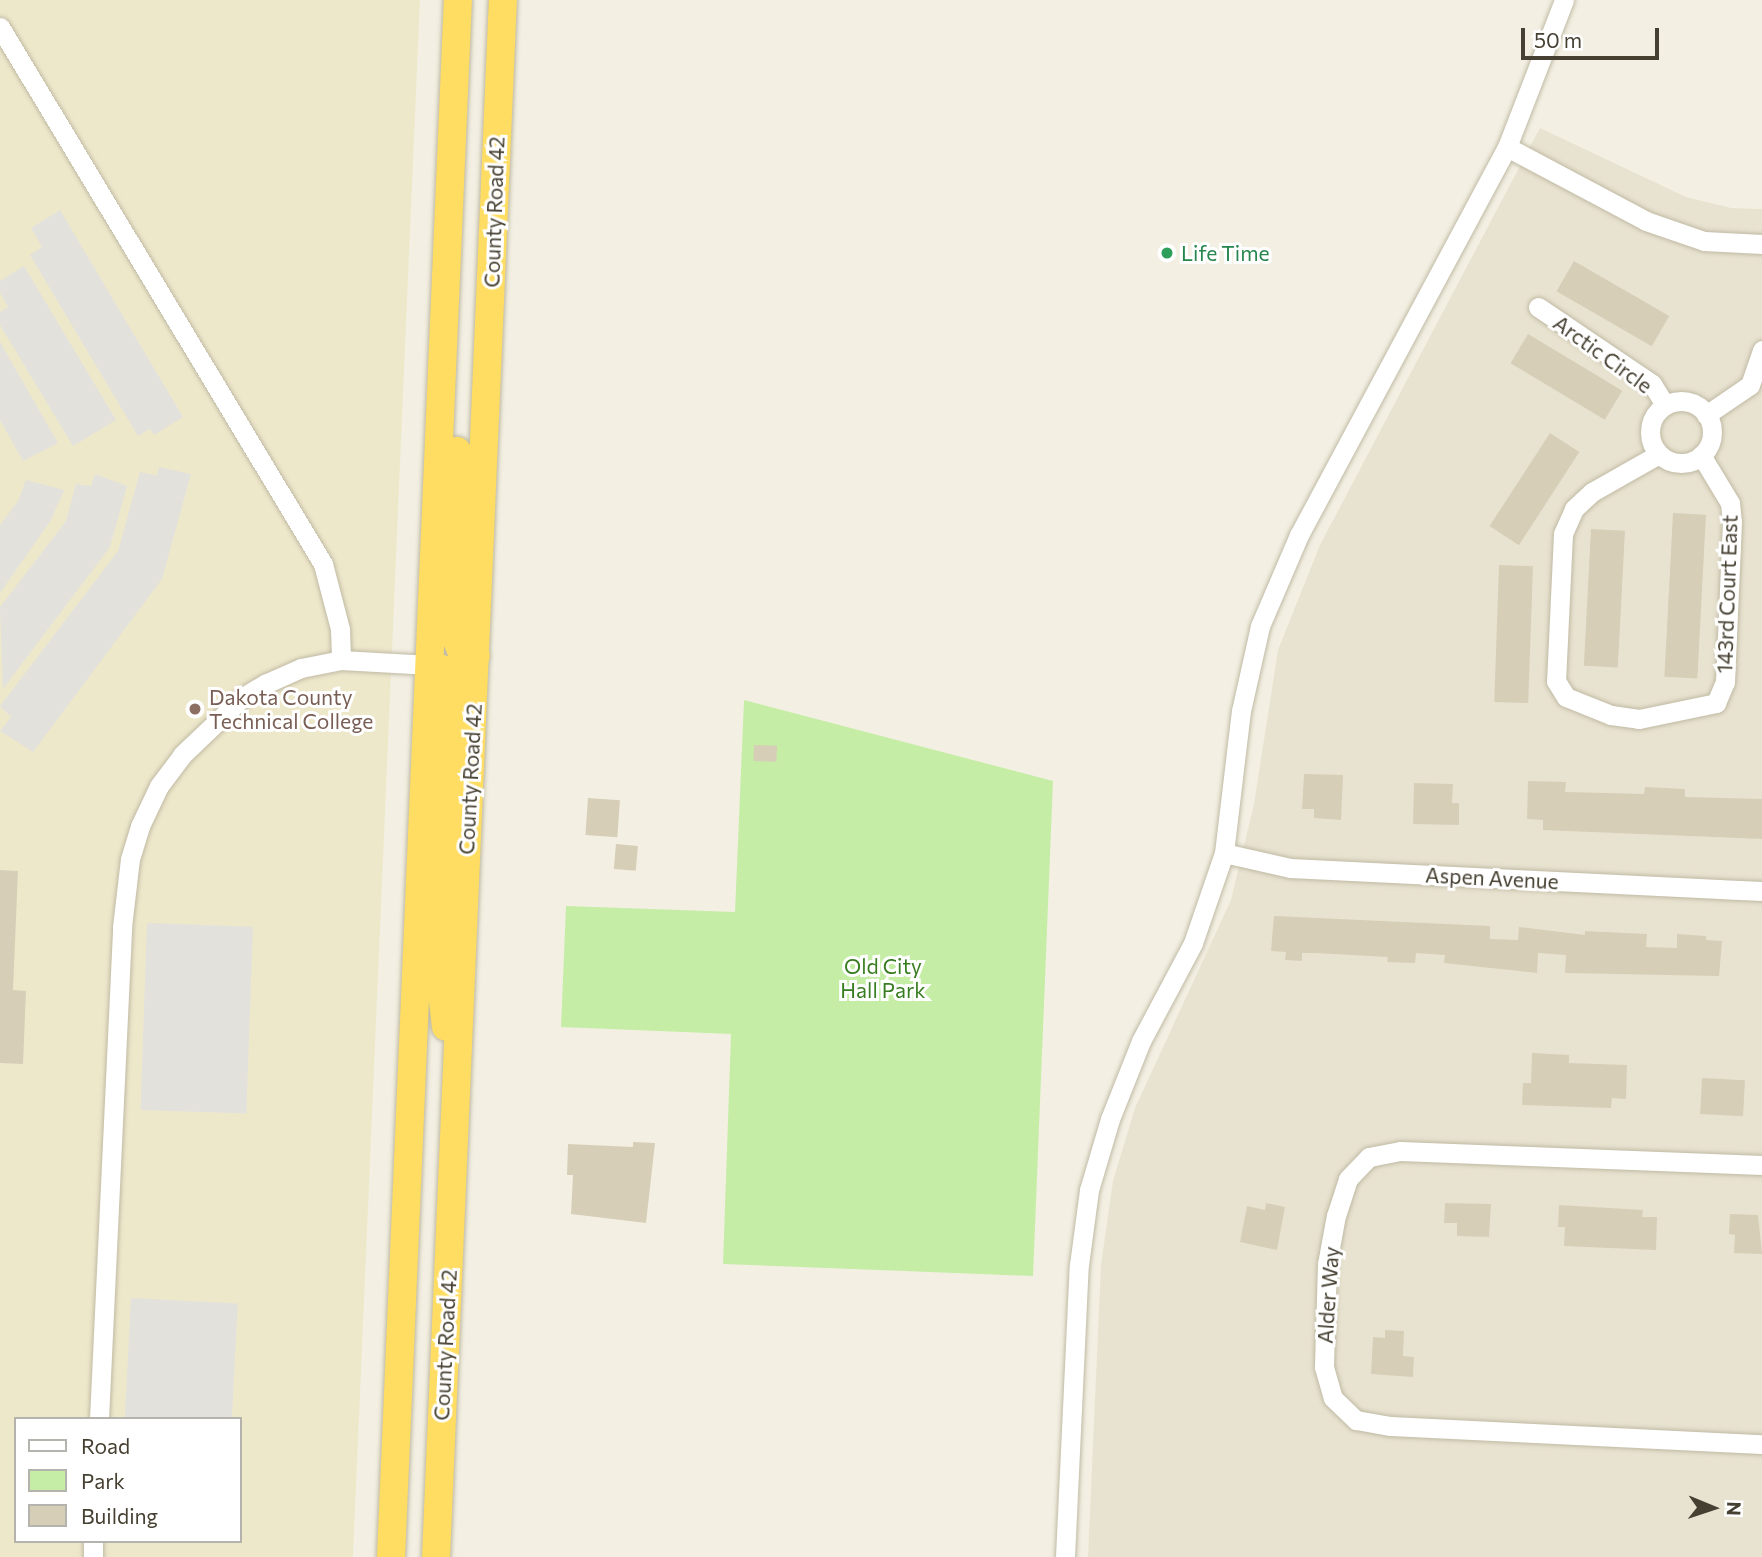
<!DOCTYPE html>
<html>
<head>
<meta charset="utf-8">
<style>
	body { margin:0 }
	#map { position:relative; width:1762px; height:1557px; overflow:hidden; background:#f3f0e3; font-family:Commissioner,sans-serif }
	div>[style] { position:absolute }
	.residential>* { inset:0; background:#e8e3d0 }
	.education>* { inset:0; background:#eee8cb }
	.green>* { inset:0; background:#c5eda6 }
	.parking>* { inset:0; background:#e3e1dc; transform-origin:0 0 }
	.building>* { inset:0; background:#d6ceb7; transform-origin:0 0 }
	.roads { filter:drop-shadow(0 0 2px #c0baa4) drop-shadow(0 0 2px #c0baa4) }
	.minor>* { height:19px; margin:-9.5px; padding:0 9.5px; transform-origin:9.5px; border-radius:9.5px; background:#fff }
	.minor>.ring { margin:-9.5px; padding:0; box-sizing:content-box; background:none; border:19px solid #fff; border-radius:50% }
	.highway>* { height:28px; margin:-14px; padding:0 14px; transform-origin:14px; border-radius:14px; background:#ffdd62 }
	.dots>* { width:19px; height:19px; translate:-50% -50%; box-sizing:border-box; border:4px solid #fff; border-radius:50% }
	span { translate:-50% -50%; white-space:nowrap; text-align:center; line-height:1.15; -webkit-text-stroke:6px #fff; paint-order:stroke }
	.street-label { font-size:21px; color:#464032 }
	.leisure-label { font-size:21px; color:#27864d }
	.left { translate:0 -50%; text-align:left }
	.education-label { font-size:21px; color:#785e54 }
	.park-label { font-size:21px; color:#387d20 }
	.legend { position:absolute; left:14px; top:1417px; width:228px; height:126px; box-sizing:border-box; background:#fff; border:2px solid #b5b3ad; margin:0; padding:9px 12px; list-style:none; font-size:21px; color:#464032 }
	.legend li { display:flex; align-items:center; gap:14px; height:35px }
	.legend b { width:35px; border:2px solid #b5b3ad }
	.north { position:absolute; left:1678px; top:1473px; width:70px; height:70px; -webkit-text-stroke:5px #fff; paint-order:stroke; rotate:92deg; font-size:19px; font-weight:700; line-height:28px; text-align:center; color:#464032 }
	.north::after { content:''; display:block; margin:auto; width:24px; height:32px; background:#464032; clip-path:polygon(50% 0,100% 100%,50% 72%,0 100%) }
	.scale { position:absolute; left:1521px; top:28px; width:138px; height:32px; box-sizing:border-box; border:4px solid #464032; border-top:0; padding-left:9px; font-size:21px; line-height:24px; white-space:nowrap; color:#464032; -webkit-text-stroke:5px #fff; paint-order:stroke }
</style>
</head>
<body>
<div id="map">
	<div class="residential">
		<div style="clip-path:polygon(1540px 128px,1686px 197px,1731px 208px,1762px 209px,1762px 1557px,1088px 1557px,1101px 1265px,1113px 1181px,1135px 1108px,1231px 900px,1254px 804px,1278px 650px,1320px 545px)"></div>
	</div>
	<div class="education">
		<div style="clip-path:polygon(evenodd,0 0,420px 0,353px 1557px,0 1557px,0 0,16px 1419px,240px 1419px,240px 1541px,16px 1541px,16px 1419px)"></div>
	</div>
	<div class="green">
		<div style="clip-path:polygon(744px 700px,1053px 781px,1033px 1276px,723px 1264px,731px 1034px,561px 1027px,566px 906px,735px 912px)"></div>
	</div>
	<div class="parking">
		<div style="clip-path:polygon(60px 210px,183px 417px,154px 435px,150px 429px,138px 436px,30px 255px,42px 247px,31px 228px)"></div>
		<div style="clip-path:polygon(24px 266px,116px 420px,73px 446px,0 325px,0 312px,8px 307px,0 293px,0 281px)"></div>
		<div style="clip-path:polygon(0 342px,58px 443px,23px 461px,0 420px)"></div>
		<div style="clip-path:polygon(159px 467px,191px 474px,162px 579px,33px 752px,0 731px,11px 717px,0 706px,118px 551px,140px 472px,157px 476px)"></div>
		<div style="clip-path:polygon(95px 474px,127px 486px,110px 547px,3px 689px,0 607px,66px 521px,76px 484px,91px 486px)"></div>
		<div style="clip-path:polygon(26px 480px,64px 490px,51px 520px,0 593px,0 525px,18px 501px)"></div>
		<div style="left:147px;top:923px;width:106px;height:187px;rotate:2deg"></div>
		<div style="left:131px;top:1298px;width:107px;height:121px;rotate:3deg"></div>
	</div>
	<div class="building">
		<div style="left:1574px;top:261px;width:110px;height:35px;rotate:30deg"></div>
		<div style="left:1528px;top:334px;width:110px;height:34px;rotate:31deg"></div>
		<div style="left:1550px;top:433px;width:35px;height:111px;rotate:33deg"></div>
		<div style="left:1673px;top:513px;width:33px;height:164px;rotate:3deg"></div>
		<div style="left:1591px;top:529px;width:34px;height:137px;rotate:3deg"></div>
		<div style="left:1499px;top:565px;width:34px;height:137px;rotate:2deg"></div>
		<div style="left:754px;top:745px;width:23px;height:16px;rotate:2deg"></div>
		<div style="clip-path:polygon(1304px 774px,1343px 775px,1341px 820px,1314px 818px,1314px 809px,1302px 809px)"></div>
		<div style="clip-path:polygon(1528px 781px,1566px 782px,1565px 792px,1644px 794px,1645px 787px,1685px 789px,1685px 797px,1762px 799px,1762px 839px,1543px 830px,1543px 820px,1527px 819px)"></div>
		<div style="clip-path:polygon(1414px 783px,1453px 784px,1452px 803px,1459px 803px,1459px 825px,1413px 824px)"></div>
		<div style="left:588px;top:798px;width:32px;height:37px;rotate:4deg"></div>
		<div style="left:616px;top:844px;width:22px;height:25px;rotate:5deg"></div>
		<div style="clip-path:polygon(0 870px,18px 871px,13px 990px,26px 991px,23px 1064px,0 1063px)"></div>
		<div style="clip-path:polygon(1274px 916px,1490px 926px,1490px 939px,1518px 940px,1519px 927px,1585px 935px,1585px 931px,1647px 934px,1646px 947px,1677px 948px,1677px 934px,1706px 936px,1706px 940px,1722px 941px,1719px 976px,1565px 973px,1566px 955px,1538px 953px,1537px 973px,1444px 963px,1445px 955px,1416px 953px,1415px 963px,1387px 962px,1388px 957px,1315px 953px,1302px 953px,1302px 961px,1285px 960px,1286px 952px,1271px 951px)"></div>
		<div style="clip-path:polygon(1532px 1053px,1569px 1055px,1569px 1063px,1627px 1065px,1626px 1099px,1612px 1098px,1611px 1108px,1522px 1105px,1523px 1083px,1531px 1083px)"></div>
		<div style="left:1702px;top:1078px;width:43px;height:36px;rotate:3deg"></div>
		<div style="clip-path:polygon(633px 1142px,655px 1143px,646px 1223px,571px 1214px,573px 1175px,567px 1175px,568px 1144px,633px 1147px)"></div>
		<div style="clip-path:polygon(1266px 1203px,1285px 1207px,1277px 1250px,1240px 1242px,1247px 1206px,1265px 1210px)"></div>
		<div style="clip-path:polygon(1445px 1203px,1491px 1204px,1489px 1237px,1457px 1236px,1457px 1223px,1444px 1223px)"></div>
		<div style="clip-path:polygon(1559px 1205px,1643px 1210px,1642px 1217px,1657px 1217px,1656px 1250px,1564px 1246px,1565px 1227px,1558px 1227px)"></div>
		<div style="clip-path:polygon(1730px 1214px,1758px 1215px,1762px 1254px,1734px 1253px,1735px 1235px,1729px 1234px)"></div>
		<div style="clip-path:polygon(1385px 1330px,1404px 1331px,1403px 1356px,1414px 1357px,1413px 1377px,1371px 1374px,1373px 1337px,1385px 1338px)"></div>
	</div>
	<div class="roads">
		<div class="minor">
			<div style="left:0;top:27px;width:627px;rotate:58.97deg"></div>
			<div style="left:323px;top:564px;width:67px;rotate:75.3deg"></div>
			<div style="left:340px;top:629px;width:31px;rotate:88deg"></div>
			<div style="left:1507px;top:147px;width:157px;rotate:28deg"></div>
			<div style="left:1646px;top:221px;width:61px;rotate:19deg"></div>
			<div style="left:1704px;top:241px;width:58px;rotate:3deg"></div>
			<div style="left:1538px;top:307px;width:138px;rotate:34deg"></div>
			<div style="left:1652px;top:384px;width:25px;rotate:58deg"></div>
			<div class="ring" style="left:1650px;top:401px;width:43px;height:43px"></div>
			<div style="left:1706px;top:415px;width:53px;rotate:-34.3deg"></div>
			<div style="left:1750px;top:385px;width:37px;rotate:-71deg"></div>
			<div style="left:1659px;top:454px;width:77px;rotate:150.4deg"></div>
			<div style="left:1592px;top:492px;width:25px;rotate:137deg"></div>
			<div style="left:1574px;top:509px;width:27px;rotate:114deg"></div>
			<div style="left:1563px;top:534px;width:147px;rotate:92.7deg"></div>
			<div style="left:1556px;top:681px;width:19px;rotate:58deg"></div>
			<div style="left:1566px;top:697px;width:48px;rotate:21.8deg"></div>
			<div style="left:1611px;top:715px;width:28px;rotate:8deg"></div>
			<div style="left:1639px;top:719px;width:79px;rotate:-11.7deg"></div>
			<div style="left:1716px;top:703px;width:23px;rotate:-67deg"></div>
			<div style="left:1725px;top:682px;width:160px;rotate:-87.5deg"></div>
			<div style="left:1732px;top:522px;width:19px;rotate:-96deg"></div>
			<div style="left:1730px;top:503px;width:56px;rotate:-121.1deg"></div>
			<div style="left:1224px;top:853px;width:68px;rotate:12.8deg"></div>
			<div style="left:1290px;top:868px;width:473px;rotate:2.8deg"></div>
			<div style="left:1762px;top:1165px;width:362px;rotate:-177.8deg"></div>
			<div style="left:1400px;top:1151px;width:32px;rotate:169deg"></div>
			<div style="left:1369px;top:1157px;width:30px;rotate:134deg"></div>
			<div style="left:1348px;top:1179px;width:38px;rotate:108deg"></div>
			<div style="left:1336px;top:1215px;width:50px;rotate:100.4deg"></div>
			<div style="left:1327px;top:1264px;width:103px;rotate:91.7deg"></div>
			<div style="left:1324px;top:1367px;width:32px;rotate:74deg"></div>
			<div style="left:1333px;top:1398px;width:32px;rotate:44deg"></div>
			<div style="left:1356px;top:1420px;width:35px;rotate:10deg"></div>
			<div style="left:1390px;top:1426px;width:372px;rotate:2.8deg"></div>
			<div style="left:99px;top:1419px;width:493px;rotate:-87.3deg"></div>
			<div style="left:122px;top:927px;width:68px;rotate:-83.3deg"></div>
			<div style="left:130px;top:859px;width:34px;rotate:-73deg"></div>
			<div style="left:140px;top:826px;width:44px;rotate:-64.6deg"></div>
			<div style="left:159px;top:786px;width:39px;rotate:-53deg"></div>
			<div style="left:182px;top:755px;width:84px;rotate:-43.6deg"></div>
			<div style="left:243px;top:697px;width:26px;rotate:-31deg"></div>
			<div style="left:265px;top:684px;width:39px;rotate:-24deg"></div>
			<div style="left:301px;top:668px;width:41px;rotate:-11.3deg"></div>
			<div style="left:341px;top:660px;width:89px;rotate:3.2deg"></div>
			<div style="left:93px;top:1557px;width:16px;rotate:-90deg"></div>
			<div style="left:1065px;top:1557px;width:292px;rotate:-87.3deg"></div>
			<div style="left:1079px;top:1265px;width:76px;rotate:-82.4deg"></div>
			<div style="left:1089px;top:1190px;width:74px;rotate:-73.5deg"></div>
			<div style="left:1110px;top:1119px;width:84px;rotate:-68.3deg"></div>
			<div style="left:1141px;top:1041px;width:111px;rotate:-62deg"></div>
			<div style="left:1193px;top:943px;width:95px;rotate:-71deg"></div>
			<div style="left:1224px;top:853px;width:143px;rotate:-83.2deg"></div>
			<div style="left:1241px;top:711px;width:87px;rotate:-77.4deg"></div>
			<div style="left:1260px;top:626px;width:99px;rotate:-66.8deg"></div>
			<div style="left:1299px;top:535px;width:440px;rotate:-61.8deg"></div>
			<div style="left:1507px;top:147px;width:158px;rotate:-68.8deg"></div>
		</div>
		<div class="highway">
			<div style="left:457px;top:451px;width:182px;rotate:90.9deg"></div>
			<div style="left:454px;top:633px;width:22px;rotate:68deg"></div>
			<div style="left:462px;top:653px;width:14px;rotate:12deg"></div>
			<div style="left:430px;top:665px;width:18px;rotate:19deg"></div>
			<div style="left:447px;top:671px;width:16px;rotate:83deg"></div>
			<div style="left:449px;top:687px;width:289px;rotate:91.8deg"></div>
			<div style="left:440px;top:976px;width:51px;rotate:83.3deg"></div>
			<div style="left:391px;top:1557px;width:1558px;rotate:-87.54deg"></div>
			<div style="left:436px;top:1557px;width:1558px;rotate:-87.54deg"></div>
		</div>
	</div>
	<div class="dots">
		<div style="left:1167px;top:253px;background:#2e9e5b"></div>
		<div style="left:195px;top:709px;background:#8d6e63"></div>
	</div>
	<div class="street-label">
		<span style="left:494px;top:212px;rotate:-88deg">County Road 42</span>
		<span style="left:1603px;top:354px;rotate:36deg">Arctic Circle</span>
		<span style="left:1727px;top:594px;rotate:-88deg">143rd Court East</span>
		<span style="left:470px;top:779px;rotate:-87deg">County Road 42</span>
		<span style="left:1492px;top:878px;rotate:3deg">Aspen Avenue</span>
		<span style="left:1328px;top:1295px;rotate:-86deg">Alder Way</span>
		<span style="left:445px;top:1345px;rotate:-87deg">County Road 42</span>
	</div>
	<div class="leisure-label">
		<span class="left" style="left:1181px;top:253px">Life Time</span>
	</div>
	<div class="education-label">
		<span class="left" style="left:209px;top:709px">Dakota County<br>Technical College</span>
	</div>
	<div class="park-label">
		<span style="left:883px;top:978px">Old City<br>Hall Park</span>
	</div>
	<ul class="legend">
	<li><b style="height:9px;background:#fff"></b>Road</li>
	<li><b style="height:19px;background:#c5eda6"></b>Park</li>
	<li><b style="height:19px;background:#d6ceb7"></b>Building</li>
	</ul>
	<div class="north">N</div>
	<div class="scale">50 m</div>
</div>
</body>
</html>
